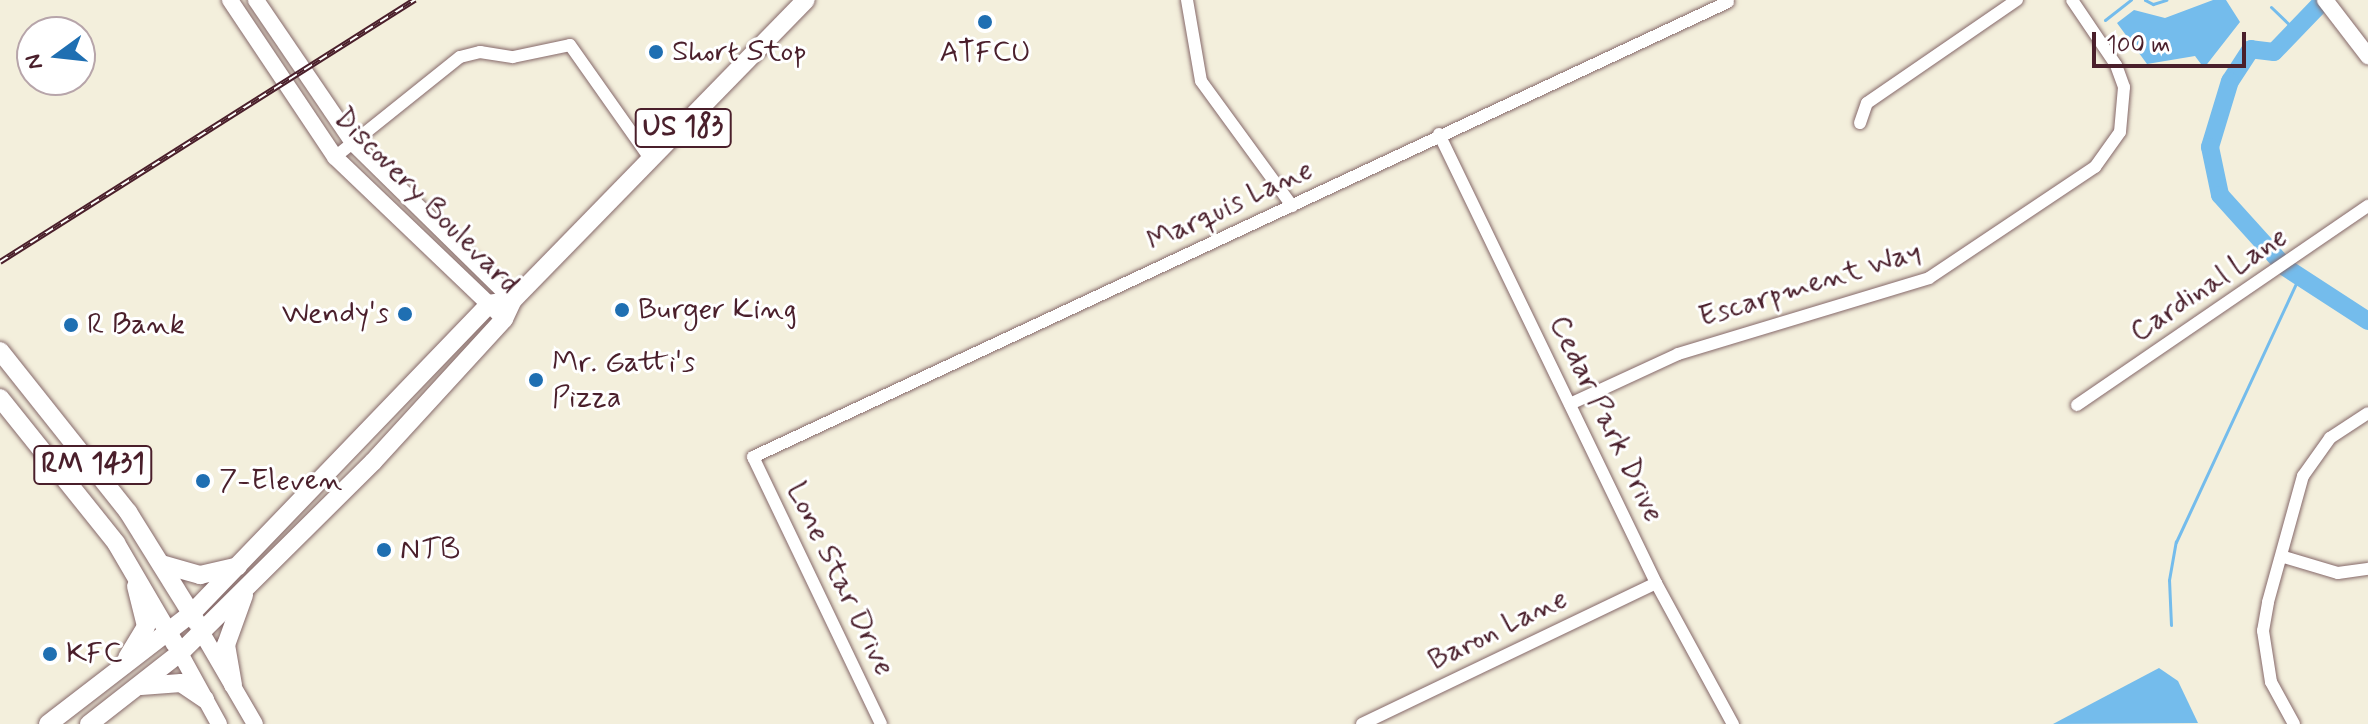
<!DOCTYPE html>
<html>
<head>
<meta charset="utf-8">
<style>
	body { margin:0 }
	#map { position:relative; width:2368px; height:724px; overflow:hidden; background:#f3efdc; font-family:Mynerve,sans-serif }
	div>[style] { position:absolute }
	.water>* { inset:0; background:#74bcec }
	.stream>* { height:3px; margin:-1.5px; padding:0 1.5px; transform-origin:1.5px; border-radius:1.5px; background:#74bcec }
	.river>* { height:18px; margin:-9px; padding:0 9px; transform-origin:9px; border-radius:9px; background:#74bcec }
	.roads { filter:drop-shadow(0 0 2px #856869) drop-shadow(0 0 2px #856869) }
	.street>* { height:12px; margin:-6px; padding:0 6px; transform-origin:6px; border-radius:6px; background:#fff }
	.secondary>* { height:16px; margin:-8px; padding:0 8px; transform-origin:8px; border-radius:8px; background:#fff }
	.primary>* { height:18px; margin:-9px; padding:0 9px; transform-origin:9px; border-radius:9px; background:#fff }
	.rail>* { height:6px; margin-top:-3px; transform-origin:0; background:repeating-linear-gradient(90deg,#fff 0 9px,#4a1f2b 0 18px); box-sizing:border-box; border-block:2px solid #4a1f2b }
	.dots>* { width:22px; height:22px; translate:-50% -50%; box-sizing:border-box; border:4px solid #fff; border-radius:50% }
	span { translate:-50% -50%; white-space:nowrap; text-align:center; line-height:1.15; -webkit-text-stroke:6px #fff; paint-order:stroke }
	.shield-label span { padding:2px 6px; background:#fff; border:2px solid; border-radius:6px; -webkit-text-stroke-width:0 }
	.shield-label { font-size:28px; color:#4a1f2b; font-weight:700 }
	.poi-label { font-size:30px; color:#4a1f2b }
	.left { translate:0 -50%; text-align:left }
	.right { translate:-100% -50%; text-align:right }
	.street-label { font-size:30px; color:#4a1f2b }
	.north { position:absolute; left:16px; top:16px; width:80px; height:80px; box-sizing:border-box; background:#fff; border:2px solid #b7a5aa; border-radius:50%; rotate:255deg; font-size:22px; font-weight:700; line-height:32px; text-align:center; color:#4a1f2b }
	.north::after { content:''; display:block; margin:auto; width:28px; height:36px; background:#1f6fb2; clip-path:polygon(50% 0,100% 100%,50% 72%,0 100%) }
	.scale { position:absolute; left:2092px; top:32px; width:154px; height:36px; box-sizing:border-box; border:4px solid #4a1f2b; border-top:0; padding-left:10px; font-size:24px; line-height:28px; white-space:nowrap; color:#4a1f2b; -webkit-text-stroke:6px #fff; paint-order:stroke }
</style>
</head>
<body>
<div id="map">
	<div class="water">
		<div style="clip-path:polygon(2213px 0,2226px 0,2240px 22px,2204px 68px,2195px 56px,2147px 64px,2117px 23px,2134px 10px,2165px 18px)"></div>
		<div style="clip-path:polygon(2159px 668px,2178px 681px,2198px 723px,2053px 724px)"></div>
	</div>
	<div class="stream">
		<div style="left:2145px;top:0;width:9px;rotate:27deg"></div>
		<div style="left:2153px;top:4px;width:14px;rotate:-17deg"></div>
		<div style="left:2271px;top:7px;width:32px;rotate:44deg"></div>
		<div style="left:2105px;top:20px;width:33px;rotate:-38deg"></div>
		<div style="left:2171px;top:625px;width:45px;rotate:-92.5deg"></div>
		<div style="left:2169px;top:580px;width:39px;rotate:-80deg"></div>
		<div style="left:2176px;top:542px;width:290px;rotate:-65.1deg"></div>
	</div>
	<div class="river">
		<div style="left:2324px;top:0;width:72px;rotate:133.9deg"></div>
		<div style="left:2274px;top:52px;width:23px;rotate:-173deg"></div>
		<div style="left:2251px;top:49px;width:38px;rotate:123deg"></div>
		<div style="left:2230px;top:81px;width:69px;rotate:106.9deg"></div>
		<div style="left:2210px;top:147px;width:49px;rotate:78.2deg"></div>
		<div style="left:2220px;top:195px;width:97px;rotate:47.9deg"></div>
		<div style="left:2285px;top:267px;width:99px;rotate:33deg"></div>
	</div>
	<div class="roads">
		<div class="street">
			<div style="left:1187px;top:0;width:82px;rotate:80.2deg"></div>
			<div style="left:1201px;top:81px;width:155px;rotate:53.9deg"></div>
			<div style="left:1860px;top:123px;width:21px;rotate:-71deg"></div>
			<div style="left:1867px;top:103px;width:182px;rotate:-34.5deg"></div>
			<div style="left:1439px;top:134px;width:499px;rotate:64.2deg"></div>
			<div style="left:1656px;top:583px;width:161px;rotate:61.4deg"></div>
			<div style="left:335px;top:157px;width:160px;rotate:-38.7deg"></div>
			<div style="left:460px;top:57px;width:21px;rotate:-14deg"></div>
			<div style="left:480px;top:52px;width:33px;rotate:9deg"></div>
			<div style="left:513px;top:57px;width:58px;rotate:-11.9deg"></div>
			<div style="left:570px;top:45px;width:141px;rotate:54.8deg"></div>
			<div style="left:1570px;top:404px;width:119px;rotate:-24.8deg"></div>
			<div style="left:1678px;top:354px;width:262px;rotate:-16.8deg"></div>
			<div style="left:1929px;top:278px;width:200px;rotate:-33.8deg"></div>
			<div style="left:2095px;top:167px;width:43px;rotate:-54.5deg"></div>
			<div style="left:2120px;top:132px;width:45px;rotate:-84.9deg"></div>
			<div style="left:2124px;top:87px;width:23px;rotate:-110deg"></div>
			<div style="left:2116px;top:65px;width:78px;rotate:-124.1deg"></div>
			<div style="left:2077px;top:405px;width:353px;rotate:-34.4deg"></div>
			<div style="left:2284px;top:557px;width:56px;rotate:16.5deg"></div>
			<div style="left:2338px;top:573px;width:30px;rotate:-8deg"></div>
			<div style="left:881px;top:724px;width:296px;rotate:-115.6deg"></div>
			<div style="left:753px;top:457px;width:1076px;rotate:-25.02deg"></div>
			<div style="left:1362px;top:724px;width:326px;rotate:-25.6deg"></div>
			<div style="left:2294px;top:724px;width:48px;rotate:-118.7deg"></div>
			<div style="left:2271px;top:682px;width:52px;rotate:-98.9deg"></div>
			<div style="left:2263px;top:631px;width:29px;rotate:-80deg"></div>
			<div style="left:2268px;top:602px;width:131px;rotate:-74.5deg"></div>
			<div style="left:2303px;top:476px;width:47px;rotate:-54.6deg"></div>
			<div style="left:2330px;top:438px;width:45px;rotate:-33.3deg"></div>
		</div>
		<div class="secondary">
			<div style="left:230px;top:0;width:189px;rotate:56.2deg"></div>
			<div style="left:335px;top:157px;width:226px;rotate:43.7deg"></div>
			<div style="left:256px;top:0;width:174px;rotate:55.8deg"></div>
			<div style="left:354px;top:144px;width:223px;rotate:44.5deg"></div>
			<div style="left:2325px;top:0;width:71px;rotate:52.5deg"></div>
			<div style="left:202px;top:633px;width:105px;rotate:59.8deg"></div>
			<div style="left:180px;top:653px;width:81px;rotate:61.2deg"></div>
		</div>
		<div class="primary">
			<div style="left:0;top:351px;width:206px;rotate:51.5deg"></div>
			<div style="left:128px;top:512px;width:131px;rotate:58.1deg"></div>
			<div style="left:0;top:398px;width:186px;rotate:51.3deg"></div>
			<div style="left:116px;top:543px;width:117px;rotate:59.7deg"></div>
			<div style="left:161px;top:564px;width:41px;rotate:15.8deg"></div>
			<div style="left:200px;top:575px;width:39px;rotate:-13deg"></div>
			<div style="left:127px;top:658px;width:37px;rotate:-59deg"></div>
			<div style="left:146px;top:626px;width:41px;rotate:-104deg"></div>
			<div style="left:233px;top:685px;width:41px;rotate:-99.9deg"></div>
			<div style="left:226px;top:645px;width:53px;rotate:-70.2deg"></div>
			<div style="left:141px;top:686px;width:40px;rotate:-4.3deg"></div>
			<div style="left:181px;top:683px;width:29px;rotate:34deg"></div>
			<div style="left:48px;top:724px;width:180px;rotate:-37.6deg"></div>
			<div style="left:191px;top:614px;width:430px;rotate:-46.1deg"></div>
			<div style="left:489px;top:304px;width:24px;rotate:-9deg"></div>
			<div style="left:89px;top:724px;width:115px;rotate:-38deg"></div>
			<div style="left:180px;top:653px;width:272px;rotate:-44.7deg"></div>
			<div style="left:373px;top:462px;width:194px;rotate:-47.5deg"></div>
			<div style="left:504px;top:319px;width:21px;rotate:-65deg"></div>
			<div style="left:513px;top:300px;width:419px;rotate:-45.7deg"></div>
		</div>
	</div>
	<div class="rail">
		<div style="left:0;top:262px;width:491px;rotate:-32.3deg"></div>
	</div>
	<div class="dots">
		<div style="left:985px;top:22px;background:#1f6fb2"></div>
		<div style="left:656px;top:52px;background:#1f6fb2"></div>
		<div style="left:622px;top:310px;background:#1f6fb2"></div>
		<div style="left:405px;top:314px;background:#1f6fb2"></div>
		<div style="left:71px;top:325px;background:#1f6fb2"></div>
		<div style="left:536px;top:380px;background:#1f6fb2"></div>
		<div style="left:203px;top:481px;background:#1f6fb2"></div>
		<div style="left:384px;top:550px;background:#1f6fb2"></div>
		<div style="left:50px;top:654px;background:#1f6fb2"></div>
	</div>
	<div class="shield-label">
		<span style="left:683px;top:128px">US 183</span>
		<span style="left:93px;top:465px">RM 1431</span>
	</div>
	<div class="poi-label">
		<span class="left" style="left:672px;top:52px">Short Stop</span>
		<span style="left:985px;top:53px">ATFCU</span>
		<span class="left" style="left:638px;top:310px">Burger King</span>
		<span class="right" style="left:389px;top:314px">Wendy's</span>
		<span class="left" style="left:87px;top:325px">R Bank</span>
		<span class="left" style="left:552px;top:380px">Mr. Gatti's<br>Pizza</span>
		<span class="left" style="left:219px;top:481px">7-Eleven</span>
		<span class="left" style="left:400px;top:550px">NTB</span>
		<span class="left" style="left:66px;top:654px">KFC</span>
	</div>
	<div class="street-label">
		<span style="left:426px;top:201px;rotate:45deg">Discovery Boulevard</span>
		<span style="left:1230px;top:206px;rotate:-25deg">Marquis Lane</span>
		<span style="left:1810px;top:285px;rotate:-17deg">Escarpment Way</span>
		<span style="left:2209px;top:285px;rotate:-34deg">Cardinal Lane</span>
		<span style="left:1606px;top:419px;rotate:64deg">Cedar Park Drive</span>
		<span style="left:840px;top:579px;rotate:64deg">Lone Star Drive</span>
		<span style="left:1498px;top:630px;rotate:-26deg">Baron Lane</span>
	</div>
	<div class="north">N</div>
	<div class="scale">100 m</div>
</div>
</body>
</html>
